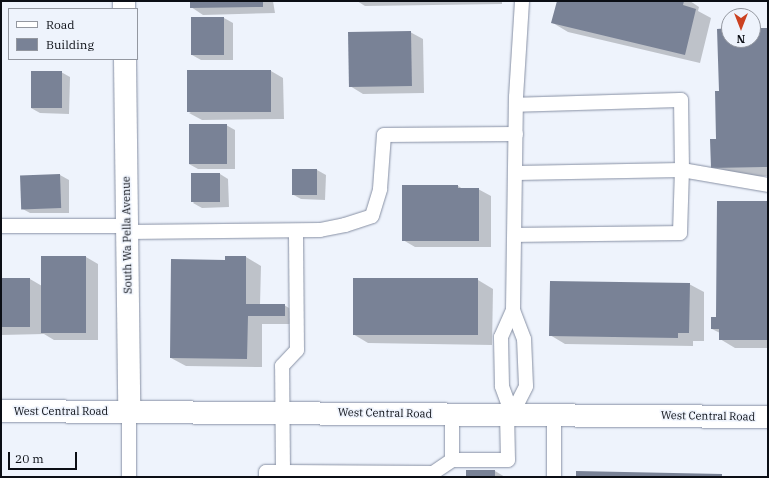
<!DOCTYPE html>
<html>
<head>
<meta charset="utf-8">
<style>
	body { margin:0 }
	#map { position:relative; width:769px; height:478px; overflow:hidden; background:#eef3fc; font-family:"IBM Plex Serif",serif }
	div>[style] { position:absolute }
	.shadow>* { inset:0; background:#0003 }
	.building>* { inset:0; background:#798296; transform-origin:0 0 }
	.roads { filter:drop-shadow(0 0 1px #8790a4) drop-shadow(0 0 1px #8790a4) }
	.service>* { height:14px; margin:-7px; padding:0 7px; transform-origin:7px; border-radius:7px; background:#fff }
	.minor>* { height:22px; margin:-11px; padding:0 11px; transform-origin:11px; border-radius:11px; background:#fff }
	.secondary>* { height:22px; margin:-11px; padding:0 11px; transform-origin:11px; border-radius:11px; background:#fff }
	span { translate:-50% -50%; white-space:nowrap; text-align:center; line-height:1.15; -webkit-text-stroke:3px #eef3fc; paint-order:stroke }
	.street-label { font-size:11px; color:#0b0e15 }
	.frame { position:absolute; inset:0; border:2px solid #0b0e15; pointer-events:none }
	.legend { position:absolute; left:8px; top:8px; width:130px; height:52px; box-sizing:border-box; background:#eef3fc; border:1px solid #9397a0; margin:0; padding:5px 7px; list-style:none; font-size:12px; color:#0b0e15 }
	.legend li { display:flex; align-items:center; gap:8px; height:20px }
	.legend b { width:20px; border:1px solid #9397a0 }
	.north { position:absolute; left:721px; top:8px; width:40px; height:40px; box-sizing:border-box; background:#eef3fc; border:1px solid #9397a0; border-radius:50%; rotate:180deg; font-size:11px; font-weight:700; line-height:16px; text-align:center; color:#0b0e15 }
	.north::after { content:''; display:block; margin:auto; width:14px; height:18px; background:#cb4121; clip-path:polygon(50% 0,100% 100%,50% 72%,0 100%) }
	.scale { position:absolute; left:8px; top:452px; width:69px; height:18px; box-sizing:border-box; border:2px solid #0b0e15; border-top:0; padding-left:5px; font-size:12px; line-height:14px; white-space:nowrap; color:#0b0e15; -webkit-text-stroke:3px #eef3fc; paint-order:stroke }
</style>
</head>
<body>
<div id="map">
	<div class="shadow">
		<div style="clip-path:polygon(191px 1px,273px 1px,275px 13px,203px 15px,191px 7px)"></div>
		<div style="clip-path:polygon(357px 1px,502px 1px,502px 4px,365px 6px)"></div>
		<div style="clip-path:polygon(558px 1px,690px 1px,699px 7px,698px 11px,711px 18px,700px 63px,568px 32px,553px 23px)"></div>
		<div style="clip-path:polygon(192px 18px,224px 18px,233px 23px,233px 60px,201px 60px,192px 55px)"></div>
		<div style="clip-path:polygon(729px 29px,729px 40px,753px 40px,753px 29px,768px 29px,768px 176px,727px 176px,712px 167px,717px 140px,720px 92px)"></div>
		<div style="clip-path:polygon(410px 32px,423px 39px,424px 93px,363px 94px,350px 86px)"></div>
		<div style="clip-path:polygon(271px 71px,283px 78px,284px 119px,202px 120px,189px 113px)"></div>
		<div style="clip-path:polygon(61px 72px,70px 77px,69px 114px,40px 113px,31px 108px)"></div>
		<div style="clip-path:polygon(226px 125px,235px 130px,235px 169px,198px 169px,189px 164px)"></div>
		<div style="clip-path:polygon(317px 170px,326px 175px,325px 200px,301px 199px,292px 194px)"></div>
		<div style="clip-path:polygon(220px 174px,228px 179px,229px 207px,202px 208px,193px 203px)"></div>
		<div style="clip-path:polygon(60px 175px,69px 180px,69px 213px,30px 213px,21px 208px)"></div>
		<div style="clip-path:polygon(458px 186px,463px 189px,478px 189px,491px 196px,491px 247px,415px 247px,403px 240px)"></div>
		<div style="clip-path:polygon(768px 202px,768px 348px,735px 348px,720px 339px,720px 333px,712px 329px)"></div>
		<div style="clip-path:polygon(86px 257px,98px 264px,98px 340px,54px 340px,44px 334px,1px 335px,1px 279px,30px 279px,42px 286px)"></div>
		<div style="clip-path:polygon(246px 257px,261px 266px,260px 305px,284px 305px,299px 314px,299px 324px,262px 324px,262px 367px,186px 366px,171px 358px)"></div>
		<div style="clip-path:polygon(478px 280px,493px 289px,492px 345px,368px 343px,353px 334px)"></div>
		<div style="clip-path:polygon(689px 284px,704px 292px,704px 341px,693px 341px,693px 346px,565px 344px,550px 335px)"></div>
		<div style="clip-path:polygon(495px 471px,505px 477px,466px 477px)"></div>
	</div>
	<div class="building">
		<div style="clip-path:polygon(190px 1px,263px 1px,263px 7px,190px 8px)"></div>
		<div style="clip-path:polygon(557px 1px,684px 1px,683px 5px,696px 9px,685px 55px,551px 23px)"></div>
		<div style="left:191px;top:17px;width:33px;height:38px"></div>
		<div style="clip-path:polygon(729px 28px,729px 40px,753px 40px,753px 28px,768px 28px,768px 167px,711px 168px,710px 139px,716px 139px,715px 91px,719px 91px,717px 29px)"></div>
		<div style="left:411px;top:31px;width:55px;height:63px;rotate:89deg"></div>
		<div style="left:271px;top:70px;width:42px;height:84px;rotate:90deg"></div>
		<div style="left:31px;top:71px;width:31px;height:37px"></div>
		<div style="left:189px;top:124px;width:38px;height:40px"></div>
		<div style="left:292px;top:169px;width:25px;height:26px"></div>
		<div style="left:220px;top:173px;width:29px;height:29px;rotate:90deg"></div>
		<div style="left:60px;top:174px;width:34px;height:40px;rotate:88deg"></div>
		<div style="clip-path:polygon(402px 185px,458px 185px,458px 188px,479px 188px,479px 241px,402px 241px)"></div>
		<div style="clip-path:polygon(717px 201px,768px 201px,768px 340px,719px 340px,719px 329px,711px 329px,711px 317px,716px 317px)"></div>
		<div style="left:41px;top:256px;width:45px;height:77px"></div>
		<div style="clip-path:polygon(225px 256px,246px 256px,246px 304px,285px 304px,285px 316px,248px 316px,247px 359px,170px 358px,171px 259px,225px 260px)"></div>
		<div style="left:1px;top:278px;width:29px;height:49px"></div>
		<div style="left:353px;top:278px;width:125px;height:57px"></div>
		<div style="clip-path:polygon(550px 281px,690px 283px,689px 333px,678px 333px,678px 338px,549px 336px)"></div>
		<div style="left:466px;top:470px;width:29px;height:7px"></div>
		<div style="clip-path:polygon(576px 471px,722px 474px,722px 477px,576px 477px)"></div>
	</div>
	<div class="roads">
		<div class="service">
			<div style="left:516px;top:173px;width:166px;rotate:-1deg"></div>
			<div style="left:682px;top:170px;width:87px;rotate:9.9deg"></div>
			<div style="left:1px;top:226px;width:126px"></div>
			<div style="left:127px;top:232px;width:193px;rotate:-0.6deg"></div>
			<div style="left:320px;top:230px;width:25px;rotate:-11deg"></div>
			<div style="left:345px;top:225px;width:28px;rotate:-18deg"></div>
			<div style="left:372px;top:216px;width:28px;rotate:-73deg"></div>
			<div style="left:380px;top:189px;width:54px;rotate:-85.8deg"></div>
			<div style="left:384px;top:135px;width:132px;rotate:-0.4deg"></div>
			<div style="left:516px;top:235px;width:164px;rotate:-0.7deg"></div>
			<div style="left:680px;top:233px;width:63px;rotate:-88.2deg"></div>
			<div style="left:682px;top:170px;width:70px;rotate:-90.8deg"></div>
			<div style="left:681px;top:100px;width:165px;rotate:178.3deg"></div>
			<div style="left:512px;top:414px;width:30px;rotate:-110deg"></div>
			<div style="left:502px;top:386px;width:49px;rotate:-91.2deg"></div>
			<div style="left:501px;top:337px;width:30px;rotate:-66deg"></div>
			<div style="left:513px;top:310px;width:213px;rotate:-89.2deg"></div>
			<div style="left:516px;top:97px;width:96px;rotate:-86.4deg"></div>
			<div style="left:512px;top:414px;width:31px;rotate:-63deg"></div>
			<div style="left:526px;top:386px;width:47px;rotate:-92.4deg"></div>
			<div style="left:524px;top:339px;width:31px;rotate:-111deg"></div>
			<div style="left:452px;top:460px;width:56px"></div>
			<div style="left:508px;top:460px;width:46px;rotate:-91.2deg"></div>
			<div style="left:283px;top:472px;width:150px;rotate:0.4deg"></div>
			<div style="left:433px;top:473px;width:23px;rotate:-34deg"></div>
			<div style="left:452px;top:460px;width:46px;rotate:-90deg"></div>
			<div style="left:129px;top:477px;width:66px;rotate:-90deg"></div>
			<div style="left:266px;top:477px;width:5px;rotate:-90deg"></div>
			<div style="left:266px;top:472px;width:17px"></div>
			<div style="left:283px;top:472px;width:106px;rotate:-90.5deg"></div>
			<div style="left:282px;top:366px;width:22px;rotate:-47deg"></div>
			<div style="left:297px;top:350px;width:119px;rotate:-90.5deg"></div>
			<div style="left:554px;top:477px;width:62px;rotate:-90deg"></div>
		</div>
		<div class="minor">
			<div style="left:124px;top:1px;width:8px;rotate:90deg"></div>
			<div style="left:125px;top:59px;width:352px;rotate:89.3deg"></div>
		</div>
		<div class="secondary">
			<div style="left:1px;top:411px;width:767px;rotate:0.45deg"></div>
		</div>
	</div>
	<div class="street-label">
		<span style="left:127px;top:235px;rotate:-91deg">South Wa Pella Avenue</span>
		<span style="left:61px;top:411px">West Central Road</span>
		<span style="left:385px;top:413px;rotate:1deg">West Central Road</span>
		<span style="left:708px;top:416px;rotate:1deg">West Central Road</span>
	</div>
	<div class="frame"></div>
	<ul class="legend">
	<li><b style="height:5px;background:#fff"></b>Road</li>
	<li><b style="height:11px;background:#798296"></b>Building</li>
	</ul>
	<div class="north">N</div>
	<div class="scale">20 m</div>
</div>
</body>
</html>
